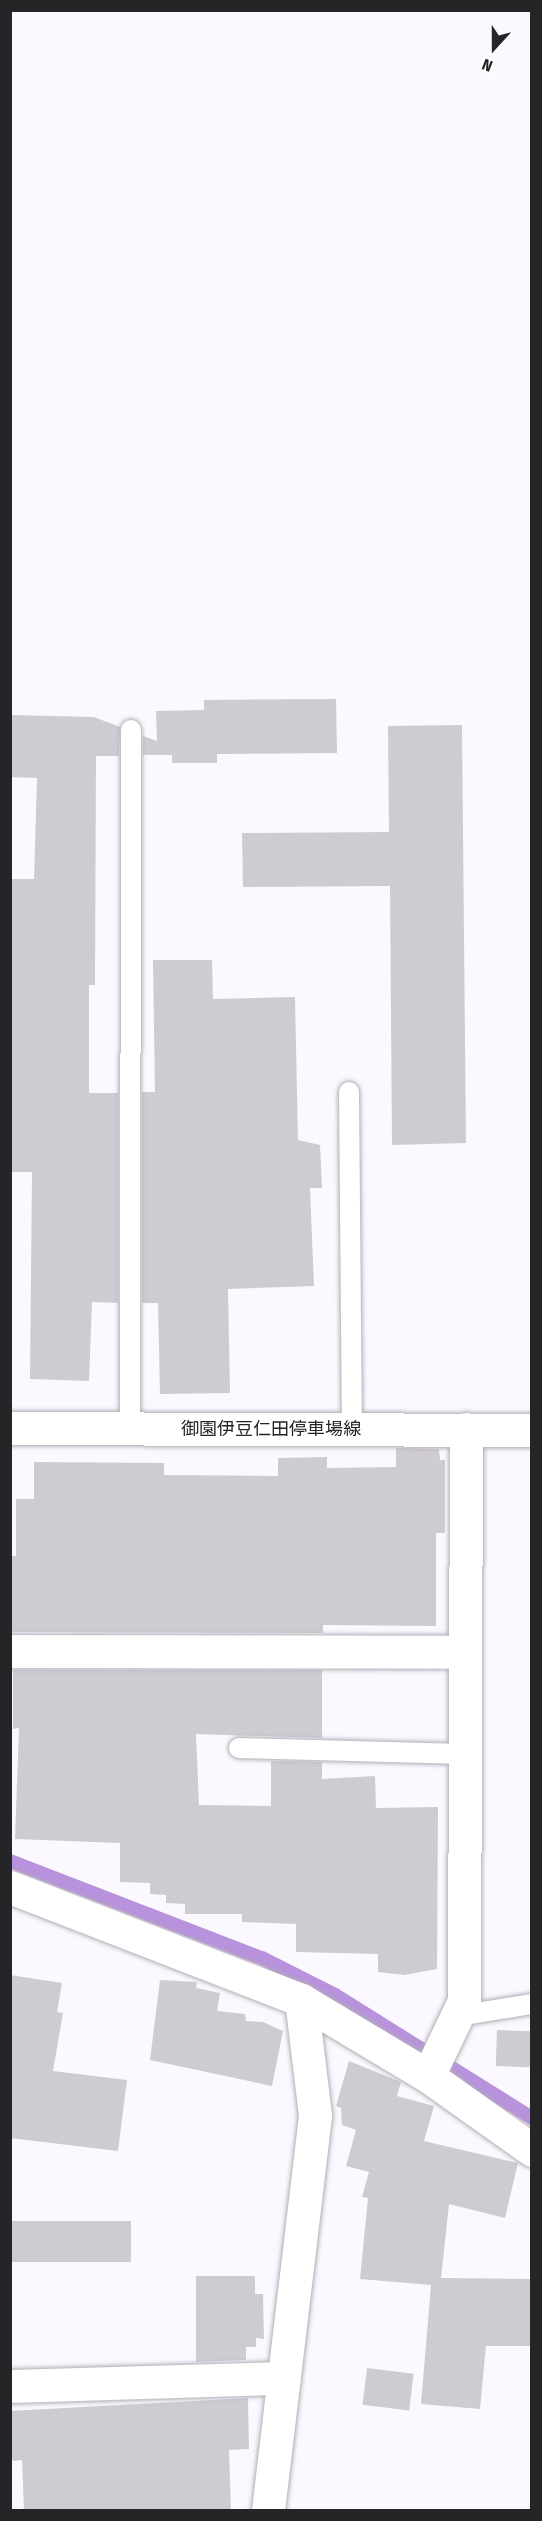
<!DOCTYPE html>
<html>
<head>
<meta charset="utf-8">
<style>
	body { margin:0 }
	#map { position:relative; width:542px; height:2521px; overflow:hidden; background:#fbf8ff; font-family:"Fira Sans Condensed","Noto Sans JP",sans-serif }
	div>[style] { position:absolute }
	.stream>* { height:14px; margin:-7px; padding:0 7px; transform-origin:7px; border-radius:7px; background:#b892dd }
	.building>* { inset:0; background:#cfcbd3; transform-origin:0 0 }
	.roads { filter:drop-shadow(0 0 2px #b2aeb6) drop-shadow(0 0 2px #b2aeb6) }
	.service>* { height:20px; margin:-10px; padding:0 10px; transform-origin:10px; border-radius:10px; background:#fff }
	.minor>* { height:33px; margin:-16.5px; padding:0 16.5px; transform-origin:16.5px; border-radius:16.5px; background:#fff }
	.secondary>* { height:33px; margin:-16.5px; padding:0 16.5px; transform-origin:16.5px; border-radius:16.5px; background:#fff }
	span { translate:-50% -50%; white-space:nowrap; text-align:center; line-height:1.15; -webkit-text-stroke:4.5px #fff; paint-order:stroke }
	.street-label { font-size:18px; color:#252427 }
	.frame { position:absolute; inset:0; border:12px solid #252427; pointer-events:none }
	.north { position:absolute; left:464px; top:18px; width:60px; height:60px; -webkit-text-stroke:4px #fff; paint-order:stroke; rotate:201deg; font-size:16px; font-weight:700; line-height:24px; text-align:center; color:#252427 }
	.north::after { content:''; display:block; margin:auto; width:21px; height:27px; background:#252427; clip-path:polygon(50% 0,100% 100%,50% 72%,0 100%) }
</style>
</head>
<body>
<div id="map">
	<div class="stream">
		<div style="left:10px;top:1861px;width:270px;rotate:21.1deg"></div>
		<div style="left:262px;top:1958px;width:82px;rotate:26.9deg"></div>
		<div style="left:335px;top:1995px;width:232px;rotate:32deg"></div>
	</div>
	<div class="building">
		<div style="clip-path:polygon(336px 699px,337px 753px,217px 754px,217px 763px,172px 763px,172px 755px,143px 755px,143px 736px,157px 741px,156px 711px,204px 710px,204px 700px)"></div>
		<div style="clip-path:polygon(10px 715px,94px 717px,120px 727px,119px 756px,96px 756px,95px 985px,89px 985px,89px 1093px,118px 1093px,118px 1303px,92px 1302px,89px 1381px,30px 1379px,32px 1172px,10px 1172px,10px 879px,34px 879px,37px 778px,10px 777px)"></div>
		<div style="clip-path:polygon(462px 725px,466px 1143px,392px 1145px,390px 886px,243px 887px,242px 833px,389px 832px,388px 726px)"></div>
		<div style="clip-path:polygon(153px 960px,212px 960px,213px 999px,295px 997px,298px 1140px,320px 1145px,322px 1188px,310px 1188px,314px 1286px,228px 1289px,230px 1393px,160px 1394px,158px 1303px,142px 1303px,142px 1092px,155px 1092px)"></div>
		<div style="clip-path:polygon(396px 1448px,439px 1449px,440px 1460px,445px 1460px,445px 1533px,436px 1533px,436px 1626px,323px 1625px,323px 1633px,12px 1632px,10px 1556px,16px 1556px,16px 1499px,34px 1499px,34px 1462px,164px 1463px,164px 1475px,278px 1476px,278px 1458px,327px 1457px,327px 1468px,396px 1467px)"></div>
		<div style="clip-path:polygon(13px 1670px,322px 1670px,322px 1738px,196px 1734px,199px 1805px,271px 1806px,271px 1761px,322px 1762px,322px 1779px,375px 1776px,376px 1808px,438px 1807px,437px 1969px,404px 1975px,378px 1972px,378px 1954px,296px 1952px,296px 1924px,242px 1922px,242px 1914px,185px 1914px,185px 1904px,166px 1903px,166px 1895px,150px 1894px,150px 1883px,120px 1882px,120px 1843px,15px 1839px,19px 1728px,13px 1729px)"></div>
		<div style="clip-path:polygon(10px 1975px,62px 1983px,57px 2012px,63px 2013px,53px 2071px,127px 2080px,118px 2151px,10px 2138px)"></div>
		<div style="clip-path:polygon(160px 1980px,197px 1982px,196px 1988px,220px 1993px,217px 2011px,245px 2014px,246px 2021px,263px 2022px,283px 2031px,272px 2086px,150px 2060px)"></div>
		<div style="left:497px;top:2030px;width:34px;height:36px;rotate:2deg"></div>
		<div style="clip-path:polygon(349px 2061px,401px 2082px,397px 2096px,434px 2106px,424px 2141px,518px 2163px,505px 2218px,449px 2204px,441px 2278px,531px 2279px,531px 2346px,486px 2346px,480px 2409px,421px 2404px,431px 2285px,360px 2279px,368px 2198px,362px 2197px,369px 2172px,346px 2166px,356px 2130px,342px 2125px,341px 2108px,336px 2106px)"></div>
		<div style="left:10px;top:2221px;width:121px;height:41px"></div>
		<div style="clip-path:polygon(196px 2276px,255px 2276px,255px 2294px,263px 2294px,264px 2339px,256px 2338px,256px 2347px,246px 2347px,246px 2360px,196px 2362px)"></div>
		<div style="left:367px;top:2368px;width:47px;height:37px;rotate:7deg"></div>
		<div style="clip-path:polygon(248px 2398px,249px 2449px,229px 2450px,231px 2511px,24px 2511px,22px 2460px,13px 2461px,10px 2450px,10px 2411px)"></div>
	</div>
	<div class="roads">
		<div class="service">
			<div style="left:349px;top:1092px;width:337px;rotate:89.5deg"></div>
			<div style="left:130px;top:1428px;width:698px;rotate:-89.92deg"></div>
			<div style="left:239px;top:1748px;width:225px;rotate:1.5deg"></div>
			<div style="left:457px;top:2016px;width:76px;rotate:-9.1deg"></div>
		</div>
		<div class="minor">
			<div style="left:10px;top:1651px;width:455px;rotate:0.1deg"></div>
			<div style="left:10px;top:1887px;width:312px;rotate:21.2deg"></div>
			<div style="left:301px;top:2000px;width:148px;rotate:30.9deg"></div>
			<div style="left:428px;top:2076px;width:128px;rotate:35.4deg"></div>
			<div style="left:428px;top:2076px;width:83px;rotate:-64.4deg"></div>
			<div style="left:464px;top:2001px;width:572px;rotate:-89.8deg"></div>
			<div style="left:10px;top:2386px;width:274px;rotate:-1.7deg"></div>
			<div style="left:268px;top:2510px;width:398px;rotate:-83.2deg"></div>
			<div style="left:315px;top:2115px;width:116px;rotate:-96.9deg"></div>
		</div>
		<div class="secondary">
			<div style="left:10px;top:1428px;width:522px;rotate:0.22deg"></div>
		</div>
	</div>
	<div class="street-label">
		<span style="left:271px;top:1429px">御園伊豆仁田停車場線</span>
	</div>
	<div class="frame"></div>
	<div class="north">N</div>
</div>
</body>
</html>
